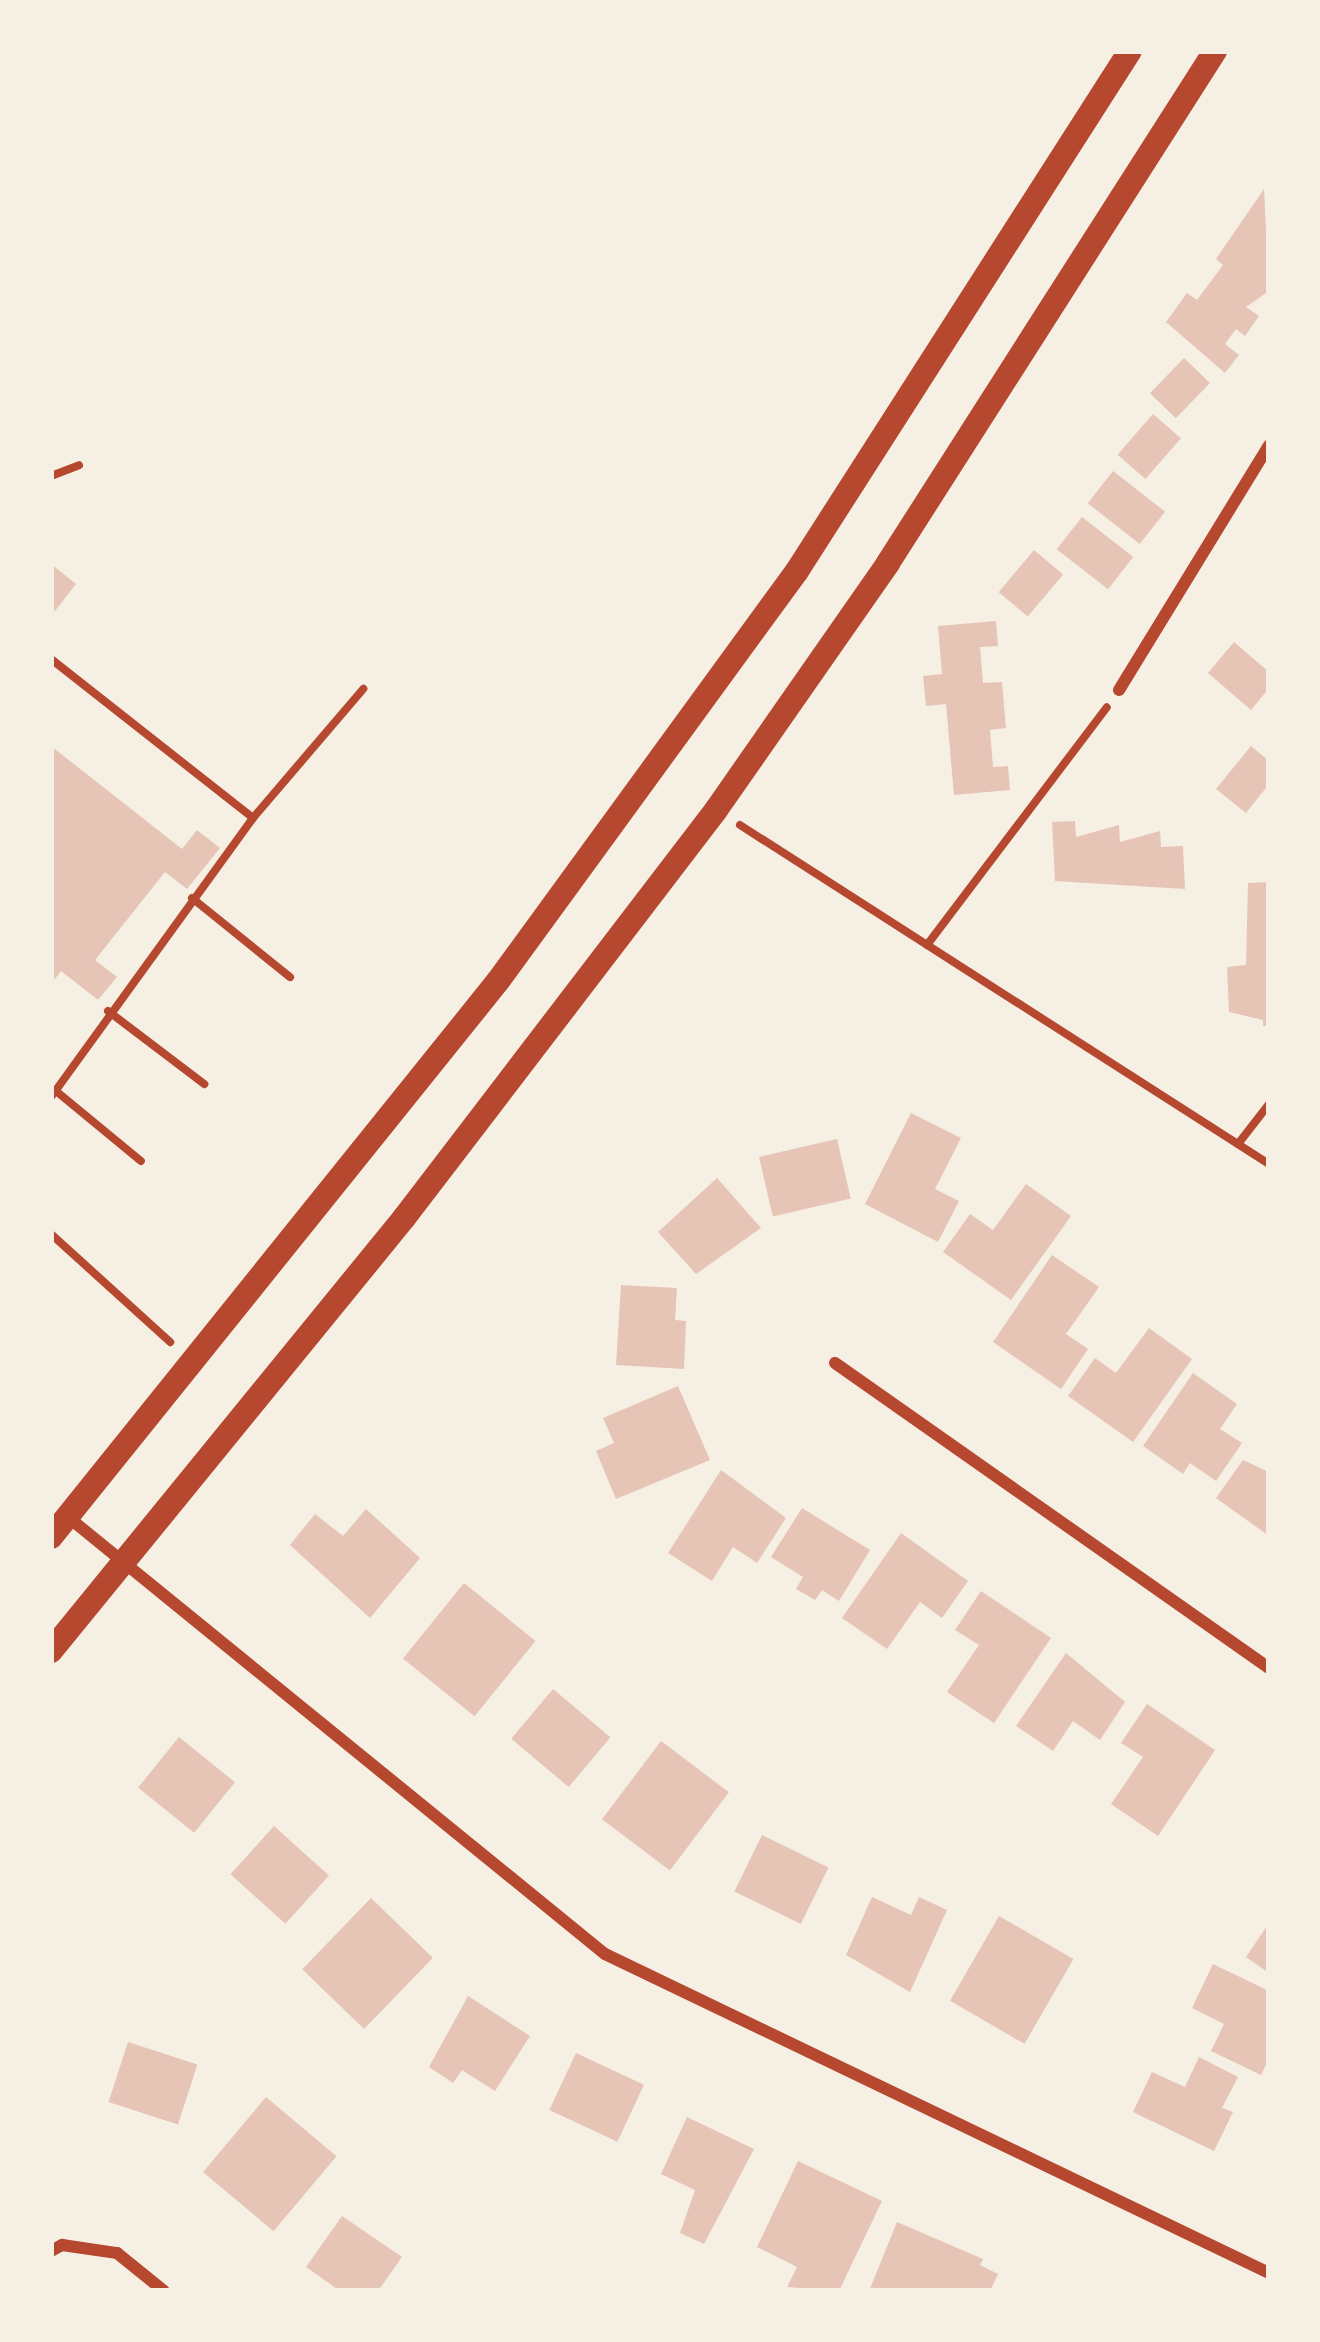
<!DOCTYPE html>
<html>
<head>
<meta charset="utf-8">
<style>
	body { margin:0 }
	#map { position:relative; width:1320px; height:2342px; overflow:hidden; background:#f6efe4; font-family:"PT Sans Narrow",sans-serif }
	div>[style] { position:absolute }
	.building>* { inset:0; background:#e6c5b7; transform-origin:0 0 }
	.path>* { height:8px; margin:-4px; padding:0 4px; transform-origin:4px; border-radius:4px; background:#b5482f }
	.minor>* { height:12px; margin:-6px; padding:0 6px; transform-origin:6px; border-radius:6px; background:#b5482f }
	.secondary>* { height:24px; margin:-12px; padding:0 12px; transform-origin:12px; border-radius:12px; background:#b5482f }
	span { translate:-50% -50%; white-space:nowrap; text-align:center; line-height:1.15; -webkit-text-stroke:10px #f6efe4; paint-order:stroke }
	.frame { position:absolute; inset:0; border:54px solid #f6efe4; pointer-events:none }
</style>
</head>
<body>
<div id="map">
	<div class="building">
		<div style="clip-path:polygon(1264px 189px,1269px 291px,1246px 307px,1259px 316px,1245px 336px,1236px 329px,1225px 344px,1239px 355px,1225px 373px,1166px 322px,1187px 293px,1197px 300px,1223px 265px,1216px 259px)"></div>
		<div style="left:1184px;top:358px;width:36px;height:49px;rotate:44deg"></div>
		<div style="left:1153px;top:414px;width:37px;height:54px;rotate:41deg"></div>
		<div style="left:1113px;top:471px;width:66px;height:41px;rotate:38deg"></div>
		<div style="left:1082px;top:517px;width:65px;height:41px;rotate:38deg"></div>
		<div style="left:1034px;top:550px;width:38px;height:55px;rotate:40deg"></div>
		<div style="clip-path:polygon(51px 564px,76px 584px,51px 616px)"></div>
		<div style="clip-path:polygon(996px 621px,998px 646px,980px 647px,983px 683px,1002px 682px,1006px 728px,990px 730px,993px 767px,1008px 766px,1010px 790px,954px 795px,946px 704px,926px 706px,923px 676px,942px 674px,938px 626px)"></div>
		<div style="clip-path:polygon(1234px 642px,1269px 672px,1269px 688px,1251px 710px,1208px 673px)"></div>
		<div style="clip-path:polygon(51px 746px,182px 849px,197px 830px,220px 848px,187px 889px,165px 872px,95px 960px,117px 977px,98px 1000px,61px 971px,51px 984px)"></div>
		<div style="clip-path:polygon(1251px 746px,1269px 761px,1269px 784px,1246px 813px,1216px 789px)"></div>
		<div style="clip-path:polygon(1075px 821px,1076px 837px,1119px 825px,1120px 842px,1160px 831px,1161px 847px,1183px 846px,1185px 889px,1055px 881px,1052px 822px)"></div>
		<div style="clip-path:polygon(1269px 882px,1269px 1026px,1263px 1026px,1263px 1020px,1229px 1012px,1227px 967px,1246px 965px,1248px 883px)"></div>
		<div style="clip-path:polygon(911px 1113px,961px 1138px,935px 1189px,959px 1201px,938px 1242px,865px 1204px)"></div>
		<div style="left:837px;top:1139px;width:61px;height:80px;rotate:77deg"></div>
		<div style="clip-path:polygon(717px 1178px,761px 1228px,696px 1274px,658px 1232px)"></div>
		<div style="clip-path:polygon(1026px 1184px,1071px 1216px,1011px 1300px,943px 1252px,970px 1214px,993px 1230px)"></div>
		<div style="clip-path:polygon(1052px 1255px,1099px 1287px,1066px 1334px,1088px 1349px,1061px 1389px,993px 1342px)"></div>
		<div style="clip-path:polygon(621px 1285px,677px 1288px,675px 1320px,686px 1321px,684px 1369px,616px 1365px)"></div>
		<div style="clip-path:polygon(1149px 1328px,1192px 1359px,1133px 1442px,1068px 1396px,1095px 1358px,1116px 1373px)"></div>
		<div style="clip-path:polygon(1193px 1373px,1237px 1404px,1220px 1429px,1242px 1443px,1216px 1481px,1190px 1463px,1183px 1474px,1143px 1446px)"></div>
		<div style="clip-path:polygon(678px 1386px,710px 1460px,616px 1499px,596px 1451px,614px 1443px,603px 1418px)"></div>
		<div style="clip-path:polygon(1243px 1460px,1269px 1472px,1269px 1536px,1216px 1498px)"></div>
		<div style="clip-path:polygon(721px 1470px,786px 1518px,757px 1563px,733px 1547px,712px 1581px,668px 1553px)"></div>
		<div style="clip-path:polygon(802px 1508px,870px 1550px,839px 1601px,822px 1590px,815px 1600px,796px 1589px,803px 1577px,771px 1557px)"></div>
		<div style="clip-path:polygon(366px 1509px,420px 1558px,370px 1618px,290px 1545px,315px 1514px,343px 1536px)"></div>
		<div style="clip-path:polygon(901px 1533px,968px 1581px,942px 1618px,920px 1602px,887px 1649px,842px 1618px)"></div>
		<div style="left:464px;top:1583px;width:92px;height:97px;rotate:39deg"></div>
		<div style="clip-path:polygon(981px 1591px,1051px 1638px,994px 1723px,947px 1692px,979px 1645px,955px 1630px)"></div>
		<div style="clip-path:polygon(1066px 1653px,1125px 1702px,1100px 1740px,1073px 1721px,1053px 1751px,1016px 1726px)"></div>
		<div style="left:553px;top:1689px;width:75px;height:65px;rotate:40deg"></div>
		<div style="clip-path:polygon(1147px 1704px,1215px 1750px,1158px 1836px,1111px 1804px,1143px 1757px,1121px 1743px)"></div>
		<div style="left:179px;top:1737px;width:72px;height:65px;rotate:39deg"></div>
		<div style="left:661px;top:1741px;width:85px;height:98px;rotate:37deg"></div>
		<div style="left:274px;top:1826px;width:74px;height:65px;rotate:42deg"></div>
		<div style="left:762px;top:1835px;width:74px;height:63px;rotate:26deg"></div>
		<div style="clip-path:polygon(872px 1897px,911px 1915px,919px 1897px,947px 1910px,910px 1992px,846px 1955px)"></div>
		<div style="left:371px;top:1898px;width:86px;height:99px;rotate:44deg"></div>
		<div style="left:999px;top:1916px;width:86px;height:98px;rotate:30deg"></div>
		<div style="clip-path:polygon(1269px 1923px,1269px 1973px,1246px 1957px)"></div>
		<div style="clip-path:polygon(1213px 1964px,1269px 1991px,1269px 2059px,1261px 2075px,1211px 2051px,1224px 2024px,1192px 2008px)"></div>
		<div style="clip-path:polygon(468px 1996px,530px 2036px,495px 2091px,462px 2070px,453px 2083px,429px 2067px)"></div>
		<div style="left:128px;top:2042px;width:73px;height:63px;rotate:18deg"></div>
		<div style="left:576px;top:2053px;width:75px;height:63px;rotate:25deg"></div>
		<div style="clip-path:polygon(1199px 2057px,1238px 2077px,1222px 2108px,1233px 2112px,1214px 2151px,1133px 2112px,1152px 2072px,1185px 2087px)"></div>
		<div style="left:266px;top:2097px;width:92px;height:98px;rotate:40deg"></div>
		<div style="clip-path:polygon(687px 2117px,754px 2149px,704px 2244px,680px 2233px,695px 2190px,661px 2174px)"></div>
		<div style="clip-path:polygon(798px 2161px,882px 2201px,839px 2291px,787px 2287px,797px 2267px,757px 2247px)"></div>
		<div style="clip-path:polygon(342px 2216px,402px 2257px,378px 2291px,340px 2291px,306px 2267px)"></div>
		<div style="clip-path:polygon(897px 2222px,983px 2259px,980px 2265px,998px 2274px,990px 2291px,869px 2291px)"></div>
	</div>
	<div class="path">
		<div style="left:51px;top:476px;width:30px;rotate:-21deg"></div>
		<div style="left:51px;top:659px;width:257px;rotate:38.2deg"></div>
		<div style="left:740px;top:825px;width:628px;rotate:32.65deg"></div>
		<div style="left:192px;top:898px;width:126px;rotate:38.9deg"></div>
		<div style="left:927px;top:945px;width:298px;rotate:-52.9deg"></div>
		<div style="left:108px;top:1011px;width:121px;rotate:37.2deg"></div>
		<div style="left:56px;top:1091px;width:110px;rotate:39.5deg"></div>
		<div style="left:51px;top:1097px;width:344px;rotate:-54.1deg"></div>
		<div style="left:253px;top:818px;width:170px;rotate:-49.5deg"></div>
		<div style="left:1238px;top:1144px;width:51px;rotate:-52.2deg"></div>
		<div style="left:51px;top:1234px;width:161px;rotate:42.2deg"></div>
	</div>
	<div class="minor">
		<div style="left:1119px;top:690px;width:287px;rotate:-58.5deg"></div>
		<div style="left:835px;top:1363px;width:530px;rotate:35.1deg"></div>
		<div style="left:68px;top:1517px;width:692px;rotate:39.14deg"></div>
		<div style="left:605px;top:1954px;width:737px;rotate:25.66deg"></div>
		<div style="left:51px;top:2251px;width:13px;rotate:-29deg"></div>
		<div style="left:62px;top:2245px;width:56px;rotate:8.3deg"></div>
		<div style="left:117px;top:2253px;width:60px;rotate:39deg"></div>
	</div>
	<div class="secondary">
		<div style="left:51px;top:1537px;width:713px;rotate:-51.2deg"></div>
		<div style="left:498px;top:981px;width:507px;rotate:-53.9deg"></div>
		<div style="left:797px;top:571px;width:617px;rotate:-57.37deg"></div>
		<div style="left:51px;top:1651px;width:559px;rotate:-50.81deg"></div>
		<div style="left:404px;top:1218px;width:514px;rotate:-52.59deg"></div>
		<div style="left:716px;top:810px;width:301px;rotate:-55.1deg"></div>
		<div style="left:888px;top:563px;width:608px;rotate:-57.43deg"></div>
	</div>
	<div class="frame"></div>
</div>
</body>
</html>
